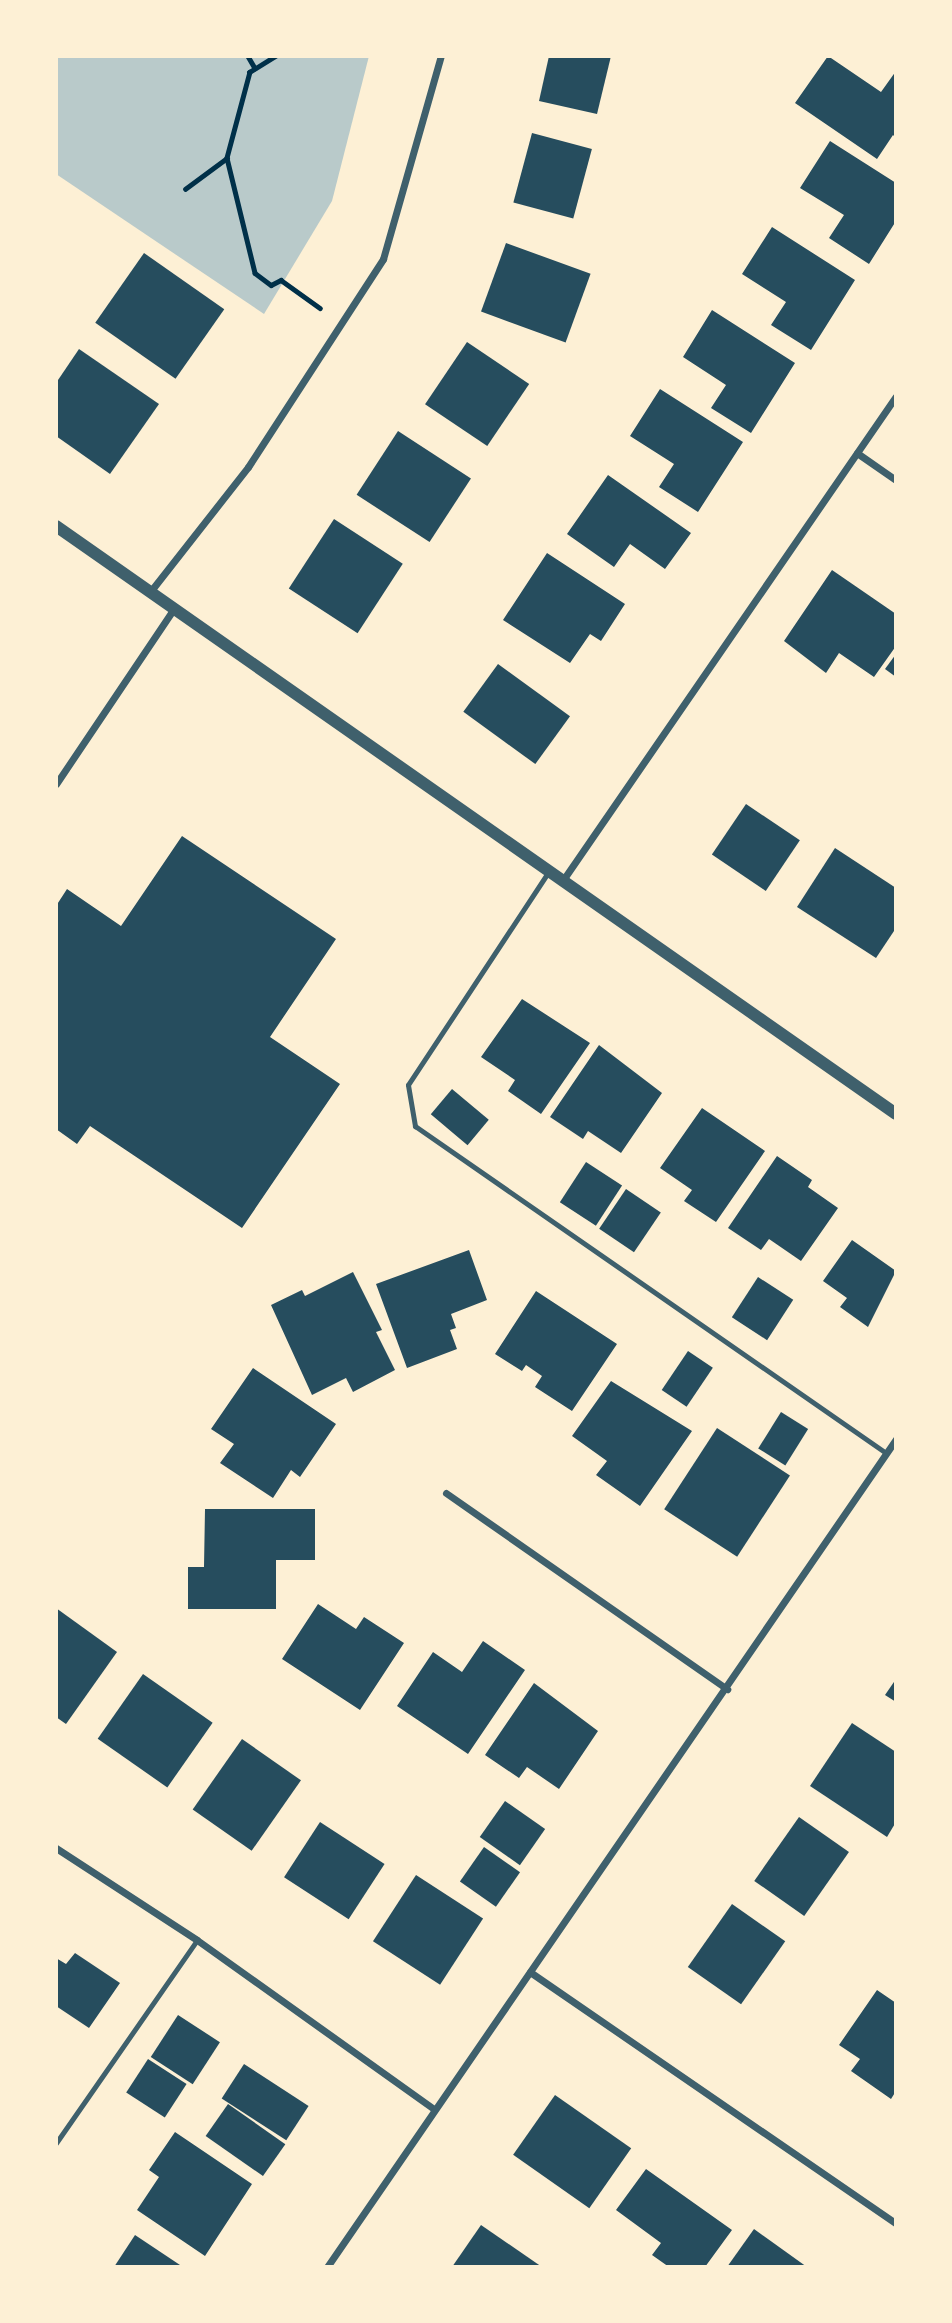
<!DOCTYPE html>
<html>
<head>
<meta charset="utf-8">
<style>
	body { margin:0 }
	#map { position:relative; width:952px; height:2323px; overflow:hidden; background:#fdf0d5; font-family:"Public Sans",sans-serif }
	div>[style] { position:absolute }
	.green>* { inset:0; background:#b9caca }
	.building>* { inset:0; background:#264d5e; transform-origin:0 0 }
	.path>* { height:4.5px; margin:-2.25px; padding:0 2.25px; transform-origin:2.25px; border-radius:2.25px; background:#003049 }
	.service>* { height:5px; margin:-2.5px; padding:0 2.5px; transform-origin:2.5px; border-radius:2.5px; background:#3f606c }
	.minor>* { height:7px; margin:-3.5px; padding:0 3.5px; transform-origin:3.5px; border-radius:3.5px; background:#3f606c }
	.tertiary>* { height:12px; margin:-6px; padding:0 6px; transform-origin:6px; border-radius:6px; background:#3f606c }
	span { translate:-50% -50%; white-space:nowrap; text-align:center; line-height:1.15; -webkit-text-stroke:6px #fdf0d5; paint-order:stroke }
	.frame { position:absolute; inset:0; border:58px solid #fdf0d5; pointer-events:none }
</style>
</head>
<body>
<div id="map">
	<div class="green">
		<div style="clip-path:polygon(56px 56px,369px 56px,332px 201px,264px 314px,56px 174px)"></div>
	</div>
	<div class="building">
		<div style="clip-path:polygon(549px 56px,611px 56px,597px 114px,539px 101px)"></div>
		<div style="clip-path:polygon(828px 56px,881px 92px,896px 71px,896px 138px,893px 135px,877px 159px,795px 103px)"></div>
		<div style="left:532px;top:133px;width:62px;height:72px;rotate:15deg"></div>
		<div style="clip-path:polygon(830px 141px,896px 183px,896px 221px,869px 264px,829px 238px,844px 215px,800px 188px)"></div>
		<div style="clip-path:polygon(772px 227px,855px 280px,811px 350px,771px 325px,786px 302px,742px 274px)"></div>
		<div style="left:506px;top:243px;width:90px;height:73px;rotate:20deg"></div>
		<div style="left:144px;top:253px;width:98px;height:85px;rotate:35deg"></div>
		<div style="clip-path:polygon(712px 310px,795px 363px,751px 433px,711px 408px,726px 385px,683px 357px)"></div>
		<div style="left:467px;top:342px;width:75px;height:75px;rotate:34deg"></div>
		<div style="clip-path:polygon(79px 349px,159px 404px,110px 474px,56px 436px,56px 383px)"></div>
		<div style="clip-path:polygon(660px 389px,743px 442px,698px 512px,659px 487px,674px 464px,630px 436px)"></div>
		<div style="left:398px;top:431px;width:87px;height:76px;rotate:33deg"></div>
		<div style="clip-path:polygon(608px 475px,691px 533px,665px 569px,630px 544px,614px 567px,567px 534px)"></div>
		<div style="left:334px;top:519px;width:82px;height:83px;rotate:33deg"></div>
		<div style="clip-path:polygon(547px 553px,625px 604px,601px 641px,590px 634px,570px 663px,503px 620px)"></div>
		<div style="clip-path:polygon(832px 570px,896px 614px,896px 646px,874px 677px,839px 653px,826px 673px,784px 641px)"></div>
		<div style="clip-path:polygon(896px 654px,896px 677px,885px 669px)"></div>
		<div style="left:498px;top:664px;width:89px;height:59px;rotate:36deg"></div>
		<div style="left:746px;top:804px;width:65px;height:61px;rotate:34deg"></div>
		<div style="clip-path:polygon(182px 836px,336px 939px,270px 1037px,340px 1084px,242px 1228px,90px 1126px,77px 1144px,56px 1129px,56px 906px,67px 889px,121px 926px)"></div>
		<div style="clip-path:polygon(835px 848px,896px 888px,896px 928px,876px 958px,797px 907px)"></div>
		<div style="clip-path:polygon(522px 999px,590px 1043px,541px 1114px,508px 1091px,515px 1080px,481px 1057px)"></div>
		<div style="clip-path:polygon(599px 1045px,662px 1093px,621px 1153px,588px 1131px,583px 1139px,550px 1117px)"></div>
		<div style="left:452px;top:1089px;width:48px;height:33px;rotate:40deg"></div>
		<div style="clip-path:polygon(702px 1108px,765px 1151px,716px 1222px,684px 1201px,692px 1190px,660px 1168px)"></div>
		<div style="clip-path:polygon(777px 1156px,812px 1180px,808px 1187px,838px 1208px,801px 1261px,769px 1239px,761px 1250px,728px 1228px)"></div>
		<div style="left:586px;top:1162px;width:43px;height:48px;rotate:33deg"></div>
		<div style="left:626px;top:1189px;width:42px;height:48px;rotate:34deg"></div>
		<div style="clip-path:polygon(852px 1240px,896px 1271px,868px 1327px,840px 1307px,847px 1298px,823px 1281px)"></div>
		<div style="clip-path:polygon(469px 1250px,487px 1300px,451px 1314px,456px 1328px,450px 1330px,457px 1349px,407px 1368px,376px 1284px)"></div>
		<div style="clip-path:polygon(353px 1272px,382px 1330px,376px 1332px,395px 1370px,353px 1392px,346px 1378px,312px 1395px,271px 1305px,302px 1290px,305px 1296px)"></div>
		<div style="left:758px;top:1277px;width:42px;height:48px;rotate:33deg"></div>
		<div style="clip-path:polygon(536px 1291px,617px 1344px,572px 1411px,535px 1387px,542px 1376px,526px 1365px,522px 1371px,495px 1354px)"></div>
		<div style="left:688px;top:1351px;width:30px;height:47px;rotate:34deg"></div>
		<div style="clip-path:polygon(253px 1368px,336px 1424px,300px 1477px,291px 1470px,273px 1498px,220px 1463px,234px 1444px,211px 1429px)"></div>
		<div style="clip-path:polygon(611px 1381px,692px 1431px,640px 1506px,596px 1475px,607px 1461px,572px 1436px)"></div>
		<div style="left:781px;top:1412px;width:32px;height:43px;rotate:32deg"></div>
		<div style="left:717px;top:1428px;width:87px;height:97px;rotate:33deg"></div>
		<div style="clip-path:polygon(205px 1509px,315px 1509px,315px 1560px,276px 1560px,276px 1609px,188px 1609px,188px 1567px,204px 1567px)"></div>
		<div style="clip-path:polygon(318px 1604px,356px 1629px,364px 1617px,404px 1643px,360px 1710px,282px 1659px)"></div>
		<div style="clip-path:polygon(56px 1608px,117px 1652px,66px 1724px,56px 1717px)"></div>
		<div style="clip-path:polygon(483px 1641px,525px 1670px,468px 1754px,397px 1706px,433px 1652px,462px 1672px)"></div>
		<div style="left:143px;top:1674px;width:85px;height:79px;rotate:35deg"></div>
		<div style="clip-path:polygon(896px 1679px,896px 1702px,885px 1695px)"></div>
		<div style="clip-path:polygon(534px 1683px,598px 1731px,559px 1789px,527px 1767px,519px 1778px,485px 1755px)"></div>
		<div style="clip-path:polygon(852px 1723px,896px 1752px,896px 1822px,887px 1837px,810px 1786px)"></div>
		<div style="left:242px;top:1739px;width:72px;height:86px;rotate:35deg"></div>
		<div style="left:505px;top:1801px;width:49px;height:44px;rotate:35deg"></div>
		<div style="left:799px;top:1817px;width:61px;height:78px;rotate:35deg"></div>
		<div style="left:320px;top:1822px;width:77px;height:66px;rotate:33deg"></div>
		<div style="left:484px;top:1847px;width:44px;height:42px;rotate:35deg"></div>
		<div style="left:416px;top:1875px;width:80px;height:79px;rotate:33deg"></div>
		<div style="left:732px;top:1904px;width:65px;height:77px;rotate:35deg"></div>
		<div style="clip-path:polygon(75px 1953px,120px 1983px,89px 2028px,56px 2006px,56px 1958px,66px 1964px)"></div>
		<div style="clip-path:polygon(877px 1990px,896px 2003px,896px 2091px,891px 2099px,851px 2071px,860px 2059px,839px 2045px)"></div>
		<div style="left:178px;top:2015px;width:50px;height:50px;rotate:33deg"></div>
		<div style="left:148px;top:2059px;width:46px;height:40px;rotate:33deg"></div>
		<div style="left:244px;top:2064px;width:77px;height:41px;rotate:33deg"></div>
		<div style="left:555px;top:2095px;width:93px;height:73px;rotate:35deg"></div>
		<div style="left:228px;top:2104px;width:70px;height:39px;rotate:35deg"></div>
		<div style="clip-path:polygon(175px 2132px,252px 2184px,205px 2256px,137px 2210px,159px 2177px,149px 2170px)"></div>
		<div style="clip-path:polygon(646px 2169px,732px 2230px,705px 2267px,669px 2267px,652px 2255px,661px 2243px,616px 2210px)"></div>
		<div style="clip-path:polygon(481px 2225px,542px 2267px,452px 2267px)"></div>
		<div style="clip-path:polygon(754px 2229px,807px 2267px,727px 2267px)"></div>
		<div style="clip-path:polygon(135px 2235px,183px 2267px,114px 2267px)"></div>
	</div>
	<div class="path">
		<div style="left:248px;top:56px;width:14px;rotate:60deg"></div>
		<div style="left:276px;top:56px;width:31px;rotate:148deg"></div>
		<div style="left:250px;top:72px;width:89px;rotate:105deg"></div>
		<div style="left:227px;top:158px;width:118px;rotate:76.3deg"></div>
		<div style="left:255px;top:273px;width:20px;rotate:37deg"></div>
		<div style="left:271px;top:285px;width:11px;rotate:-27deg"></div>
		<div style="left:281px;top:280px;width:48px;rotate:35.7deg"></div>
		<div style="left:185px;top:189px;width:52px;rotate:-36.4deg"></div>
	</div>
	<div class="service">
		<div style="left:549px;top:871px;width:256px;rotate:123.4deg"></div>
		<div style="left:408px;top:1085px;width:42px;rotate:80.3deg"></div>
		<div style="left:415px;top:1126px;width:573px;rotate:34.77deg"></div>
		<div style="left:56px;top:2143px;width:247px;rotate:-55.2deg"></div>
	</div>
	<div class="minor">
		<div style="left:857px;top:453px;width:47px;rotate:34.7deg"></div>
		<div style="left:150px;top:592px;width:159px;rotate:-51.9deg"></div>
		<div style="left:248px;top:467px;width:248px;rotate:-57deg"></div>
		<div style="left:383px;top:259px;width:211px;rotate:-74.1deg"></div>
		<div style="left:56px;top:784px;width:210px;rotate:-56.1deg"></div>
		<div style="left:563px;top:880px;width:587px;rotate:-55.47deg"></div>
		<div style="left:446px;top:1493px;width:343px;rotate:34.9deg"></div>
		<div style="left:56px;top:1848px;width:168px;rotate:33.1deg"></div>
		<div style="left:197px;top:1940px;width:291px;rotate:35.5deg"></div>
		<div style="left:530px;top:1972px;width:444px;rotate:34.5deg"></div>
		<div style="left:327px;top:2267px;width:1005px;rotate:-55.5deg"></div>
	</div>
	<div class="tertiary">
		<div style="left:56px;top:526px;width:1025px;rotate:34.99deg"></div>
	</div>
	<div class="frame"></div>
</div>
</body>
</html>
